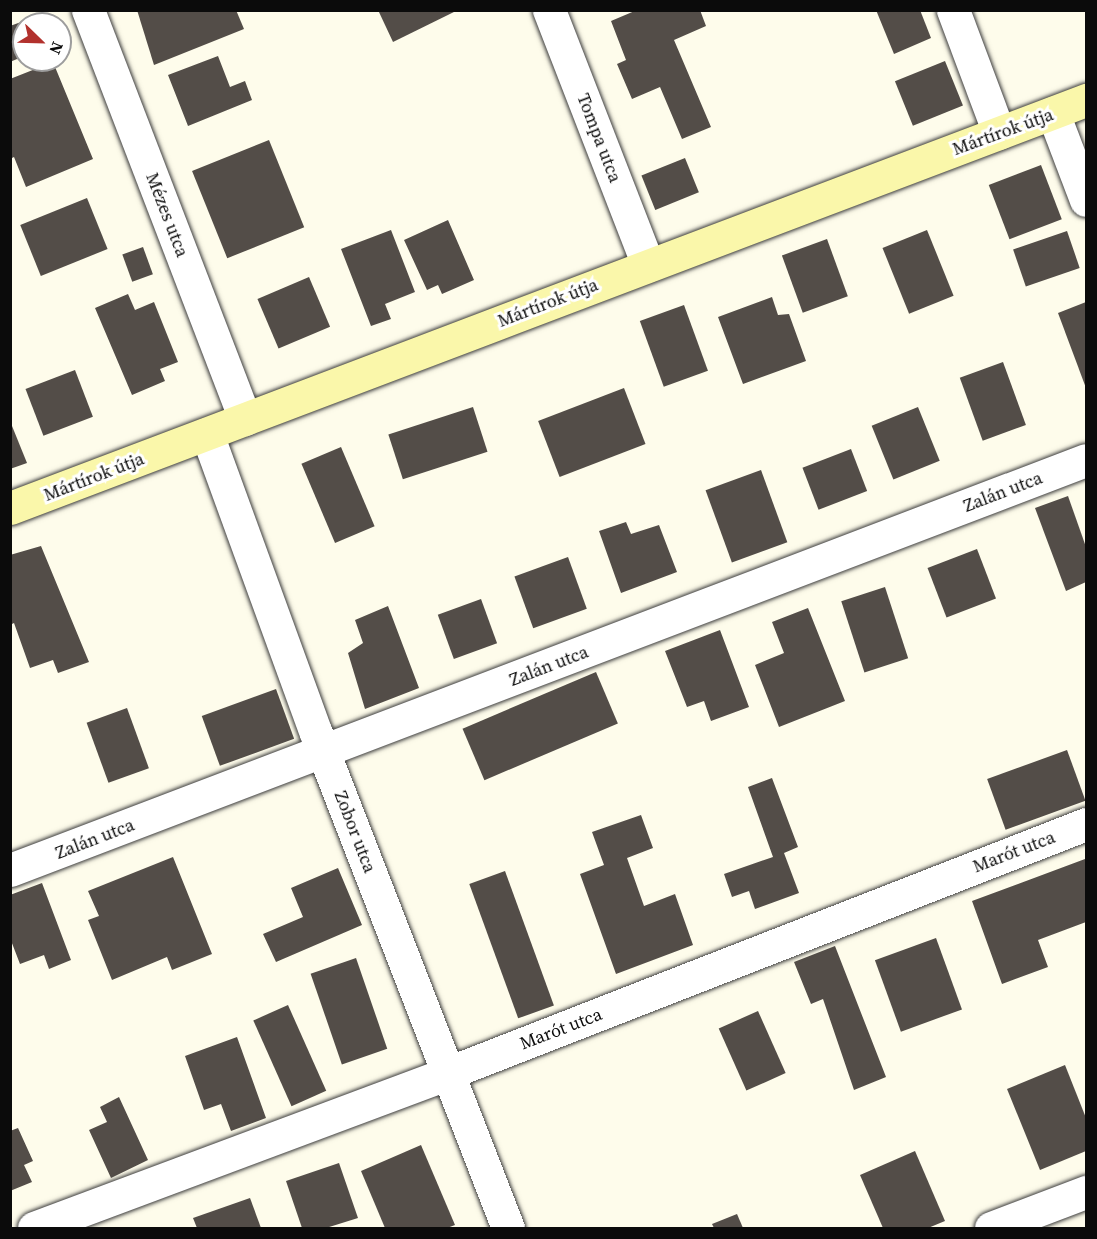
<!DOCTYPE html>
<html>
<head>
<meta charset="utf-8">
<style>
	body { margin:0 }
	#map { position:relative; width:1097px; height:1239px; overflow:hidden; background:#fefceb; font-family:"Source Serif 4",serif }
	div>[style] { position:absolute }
	.building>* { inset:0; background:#534d48; transform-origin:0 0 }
	.roads { filter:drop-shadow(0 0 2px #3e3e3e) drop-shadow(0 0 2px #3e3e3e) }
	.street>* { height:33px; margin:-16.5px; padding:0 16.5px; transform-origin:16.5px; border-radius:16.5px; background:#fff }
	.secondary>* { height:33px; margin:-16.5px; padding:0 16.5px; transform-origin:16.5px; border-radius:16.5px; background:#faf7aa }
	span { translate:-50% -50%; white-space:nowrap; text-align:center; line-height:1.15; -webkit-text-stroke:6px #fff; paint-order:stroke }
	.street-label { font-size:18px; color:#0b0b0b }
	.frame { position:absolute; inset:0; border:12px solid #0b0b0b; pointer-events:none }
	.north { position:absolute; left:12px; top:12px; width:60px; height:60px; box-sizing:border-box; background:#fff; border:2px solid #9d9d9d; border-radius:50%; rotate:113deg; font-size:16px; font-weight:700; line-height:24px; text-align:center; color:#0b0b0b }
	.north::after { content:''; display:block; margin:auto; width:21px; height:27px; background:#b2312d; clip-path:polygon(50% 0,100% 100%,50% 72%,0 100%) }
</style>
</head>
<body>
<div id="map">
	<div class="building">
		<div style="clip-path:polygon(137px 10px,236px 10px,244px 29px,154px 65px)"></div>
		<div style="clip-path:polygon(378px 10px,458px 10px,393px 42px)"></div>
		<div style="clip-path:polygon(637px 10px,700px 10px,706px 26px,674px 40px,711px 127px,682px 139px,660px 87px,632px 99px,617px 64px,626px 60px,611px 21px)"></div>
		<div style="clip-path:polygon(876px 10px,920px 10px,931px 38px,894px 54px)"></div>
		<div style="clip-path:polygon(21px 22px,24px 56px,10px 62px,10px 26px)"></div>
		<div style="clip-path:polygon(218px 56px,230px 87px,245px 81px,252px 100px,188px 126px,168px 75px)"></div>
		<div style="left:945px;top:61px;width:48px;height:54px;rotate:68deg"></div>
		<div style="clip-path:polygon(53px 62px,93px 159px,26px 187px,14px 157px,10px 159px,10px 79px)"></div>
		<div style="left:269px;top:140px;width:94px;height:83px;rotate:68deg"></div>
		<div style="left:685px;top:158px;width:37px;height:47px;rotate:68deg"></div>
		<div style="left:1041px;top:165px;width:58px;height:56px;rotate:69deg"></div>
		<div style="left:87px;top:198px;width:55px;height:72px;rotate:68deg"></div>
		<div style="clip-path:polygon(448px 220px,474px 280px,442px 294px,438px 285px,427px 290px,404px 240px)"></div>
		<div style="clip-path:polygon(391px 230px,415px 292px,385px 304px,391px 319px,371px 326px,341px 249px)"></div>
		<div style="left:927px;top:230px;width:71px;height:48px;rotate:68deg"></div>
		<div style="left:1067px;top:231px;width:39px;height:57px;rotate:71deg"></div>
		<div style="left:827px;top:239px;width:61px;height:48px;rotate:70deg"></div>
		<div style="left:143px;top:247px;width:29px;height:22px;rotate:70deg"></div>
		<div style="left:309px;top:277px;width:54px;height:56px;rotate:67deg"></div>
		<div style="clip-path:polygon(128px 294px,135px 310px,154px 302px,178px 362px,160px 369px,165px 381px,132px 395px,95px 308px)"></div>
		<div style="clip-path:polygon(772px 297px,778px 315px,789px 314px,806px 361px,743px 384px,718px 317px)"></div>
		<div style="clip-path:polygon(1086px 302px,1086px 388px,1058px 313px)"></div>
		<div style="left:684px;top:305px;width:70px;height:47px;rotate:70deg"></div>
		<div style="left:1003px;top:362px;width:67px;height:46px;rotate:70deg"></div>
		<div style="left:75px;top:370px;width:50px;height:53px;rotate:69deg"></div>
		<div style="left:624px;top:388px;width:60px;height:92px;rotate:69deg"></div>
		<div style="left:473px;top:407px;width:47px;height:89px;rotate:72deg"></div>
		<div style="left:918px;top:407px;width:58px;height:50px;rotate:68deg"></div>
		<div style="clip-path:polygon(10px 421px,27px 463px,10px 469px)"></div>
		<div style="left:341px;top:447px;width:86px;height:43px;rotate:67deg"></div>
		<div style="left:851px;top:449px;width:45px;height:52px;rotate:69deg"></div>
		<div style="left:761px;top:470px;width:77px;height:59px;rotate:70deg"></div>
		<div style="clip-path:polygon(1068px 496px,1086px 547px,1086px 582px,1066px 591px,1035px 508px)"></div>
		<div style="clip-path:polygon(626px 522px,631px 534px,659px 525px,677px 572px,621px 593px,599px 531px)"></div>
		<div style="clip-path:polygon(41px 546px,89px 662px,58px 673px,53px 660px,30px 668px,14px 623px,10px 625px,10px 555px)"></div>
		<div style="left:977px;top:549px;width:53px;height:53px;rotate:69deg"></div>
		<div style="left:568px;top:557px;width:55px;height:57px;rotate:70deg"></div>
		<div style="left:885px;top:587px;width:75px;height:46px;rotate:72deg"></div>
		<div style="left:481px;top:599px;width:47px;height:46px;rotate:70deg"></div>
		<div style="clip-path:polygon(388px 606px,419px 688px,365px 709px,348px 653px,363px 643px,355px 620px)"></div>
		<div style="clip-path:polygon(808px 608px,845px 701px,779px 727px,755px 665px,784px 653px,772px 622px)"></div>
		<div style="clip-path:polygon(720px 630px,749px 707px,711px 721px,704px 701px,687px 707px,665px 651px)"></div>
		<div style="left:596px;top:672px;width:56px;height:145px;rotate:67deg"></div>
		<div style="left:276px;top:689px;width:53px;height:79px;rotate:70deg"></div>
		<div style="left:127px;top:708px;width:64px;height:43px;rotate:70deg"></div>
		<div style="left:1067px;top:750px;width:54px;height:85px;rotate:70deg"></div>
		<div style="clip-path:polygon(772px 778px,798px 847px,784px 853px,799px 893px,755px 909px,749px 891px,732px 897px,724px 874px,773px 857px,748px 787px)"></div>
		<div style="clip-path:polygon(641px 815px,653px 848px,627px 858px,644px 906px,675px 894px,693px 945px,616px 974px,580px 874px,604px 865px,592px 832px)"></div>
		<div style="clip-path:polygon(173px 857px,212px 954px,172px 970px,167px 957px,112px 980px,88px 920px,99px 916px,88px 891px)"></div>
		<div style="clip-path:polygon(1085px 859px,1086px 922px,1038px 940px,1048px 967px,1002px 984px,972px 901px)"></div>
		<div style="clip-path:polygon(338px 868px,362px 925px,276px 962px,263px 934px,303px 917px,291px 888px)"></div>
		<div style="left:505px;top:871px;width:143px;height:38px;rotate:70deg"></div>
		<div style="clip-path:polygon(42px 883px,71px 960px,49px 969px,44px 955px,20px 964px,10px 938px,10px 895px)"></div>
		<div style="left:936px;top:938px;width:76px;height:65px;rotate:70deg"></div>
		<div style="clip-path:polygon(835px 946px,886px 1077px,854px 1090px,823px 999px,811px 1004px,794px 962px)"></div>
		<div style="left:356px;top:958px;width:96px;height:48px;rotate:71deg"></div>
		<div style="left:288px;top:1005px;width:94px;height:38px;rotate:66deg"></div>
		<div style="left:758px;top:1011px;width:68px;height:43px;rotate:66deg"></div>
		<div style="clip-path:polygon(237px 1037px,266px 1118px,231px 1131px,221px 1104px,204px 1110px,185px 1056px)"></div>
		<div style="clip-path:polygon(1065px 1065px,1086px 1118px,1086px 1151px,1040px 1170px,1007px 1089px)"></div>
		<div style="clip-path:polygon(119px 1097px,148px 1160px,111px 1178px,89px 1130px,107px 1122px,100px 1107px)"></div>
		<div style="clip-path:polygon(18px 1128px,33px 1161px,24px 1165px,32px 1182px,10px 1191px,10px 1131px)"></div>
		<div style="clip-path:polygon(421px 1145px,455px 1225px,447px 1228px,385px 1228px,361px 1171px)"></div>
		<div style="clip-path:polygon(915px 1151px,945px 1221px,928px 1228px,883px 1228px,860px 1175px)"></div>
		<div style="clip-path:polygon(339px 1163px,358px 1218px,326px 1228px,302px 1228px,286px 1181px)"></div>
		<div style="clip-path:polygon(250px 1198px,261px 1228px,197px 1228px,193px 1218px)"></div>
		<div style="clip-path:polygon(737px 1214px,743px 1228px,714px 1228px,712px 1224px)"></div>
	</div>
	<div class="roads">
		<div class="street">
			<div style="left:88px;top:10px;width:438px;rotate:69deg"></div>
			<div style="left:549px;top:10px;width:274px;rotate:68.8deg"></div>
			<div style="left:953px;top:10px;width:131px;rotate:69.5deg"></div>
			<div style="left:1053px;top:113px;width:93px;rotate:69.2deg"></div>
			<div style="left:207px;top:434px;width:318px;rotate:70deg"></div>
			<div style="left:316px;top:733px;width:531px;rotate:68.8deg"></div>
			<div style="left:10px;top:870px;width:1151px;rotate:-20.86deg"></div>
			<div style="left:34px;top:1228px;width:442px;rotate:-20.5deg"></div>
			<div style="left:448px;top:1073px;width:685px;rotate:-21.32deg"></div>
			<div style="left:991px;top:1228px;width:102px;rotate:-20.8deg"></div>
		</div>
		<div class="secondary">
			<div style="left:10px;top:508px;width:1151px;rotate:-20.77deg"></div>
		</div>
	</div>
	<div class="street-label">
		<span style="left:1003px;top:132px;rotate:-20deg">Mártírok útja</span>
		<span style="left:599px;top:138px;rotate:69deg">Tompa utca</span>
		<span style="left:167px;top:215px;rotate:69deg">Mézes utca</span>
		<span style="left:548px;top:303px;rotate:-21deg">Mártírok útja</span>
		<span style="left:94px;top:477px;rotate:-21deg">Mártírok útja</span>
		<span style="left:1003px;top:492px;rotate:-21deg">Zalán utca</span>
		<span style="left:549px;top:666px;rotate:-21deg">Zalán utca</span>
		<span style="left:355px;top:832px;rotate:69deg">Zobor utca</span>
		<span style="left:95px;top:839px;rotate:-21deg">Zalán utca</span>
		<span style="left:1014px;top:852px;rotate:-21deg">Marót utca</span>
		<span style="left:561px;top:1029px;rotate:-21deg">Marót utca</span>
	</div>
	<div class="frame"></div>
	<div class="north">N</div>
</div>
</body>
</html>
